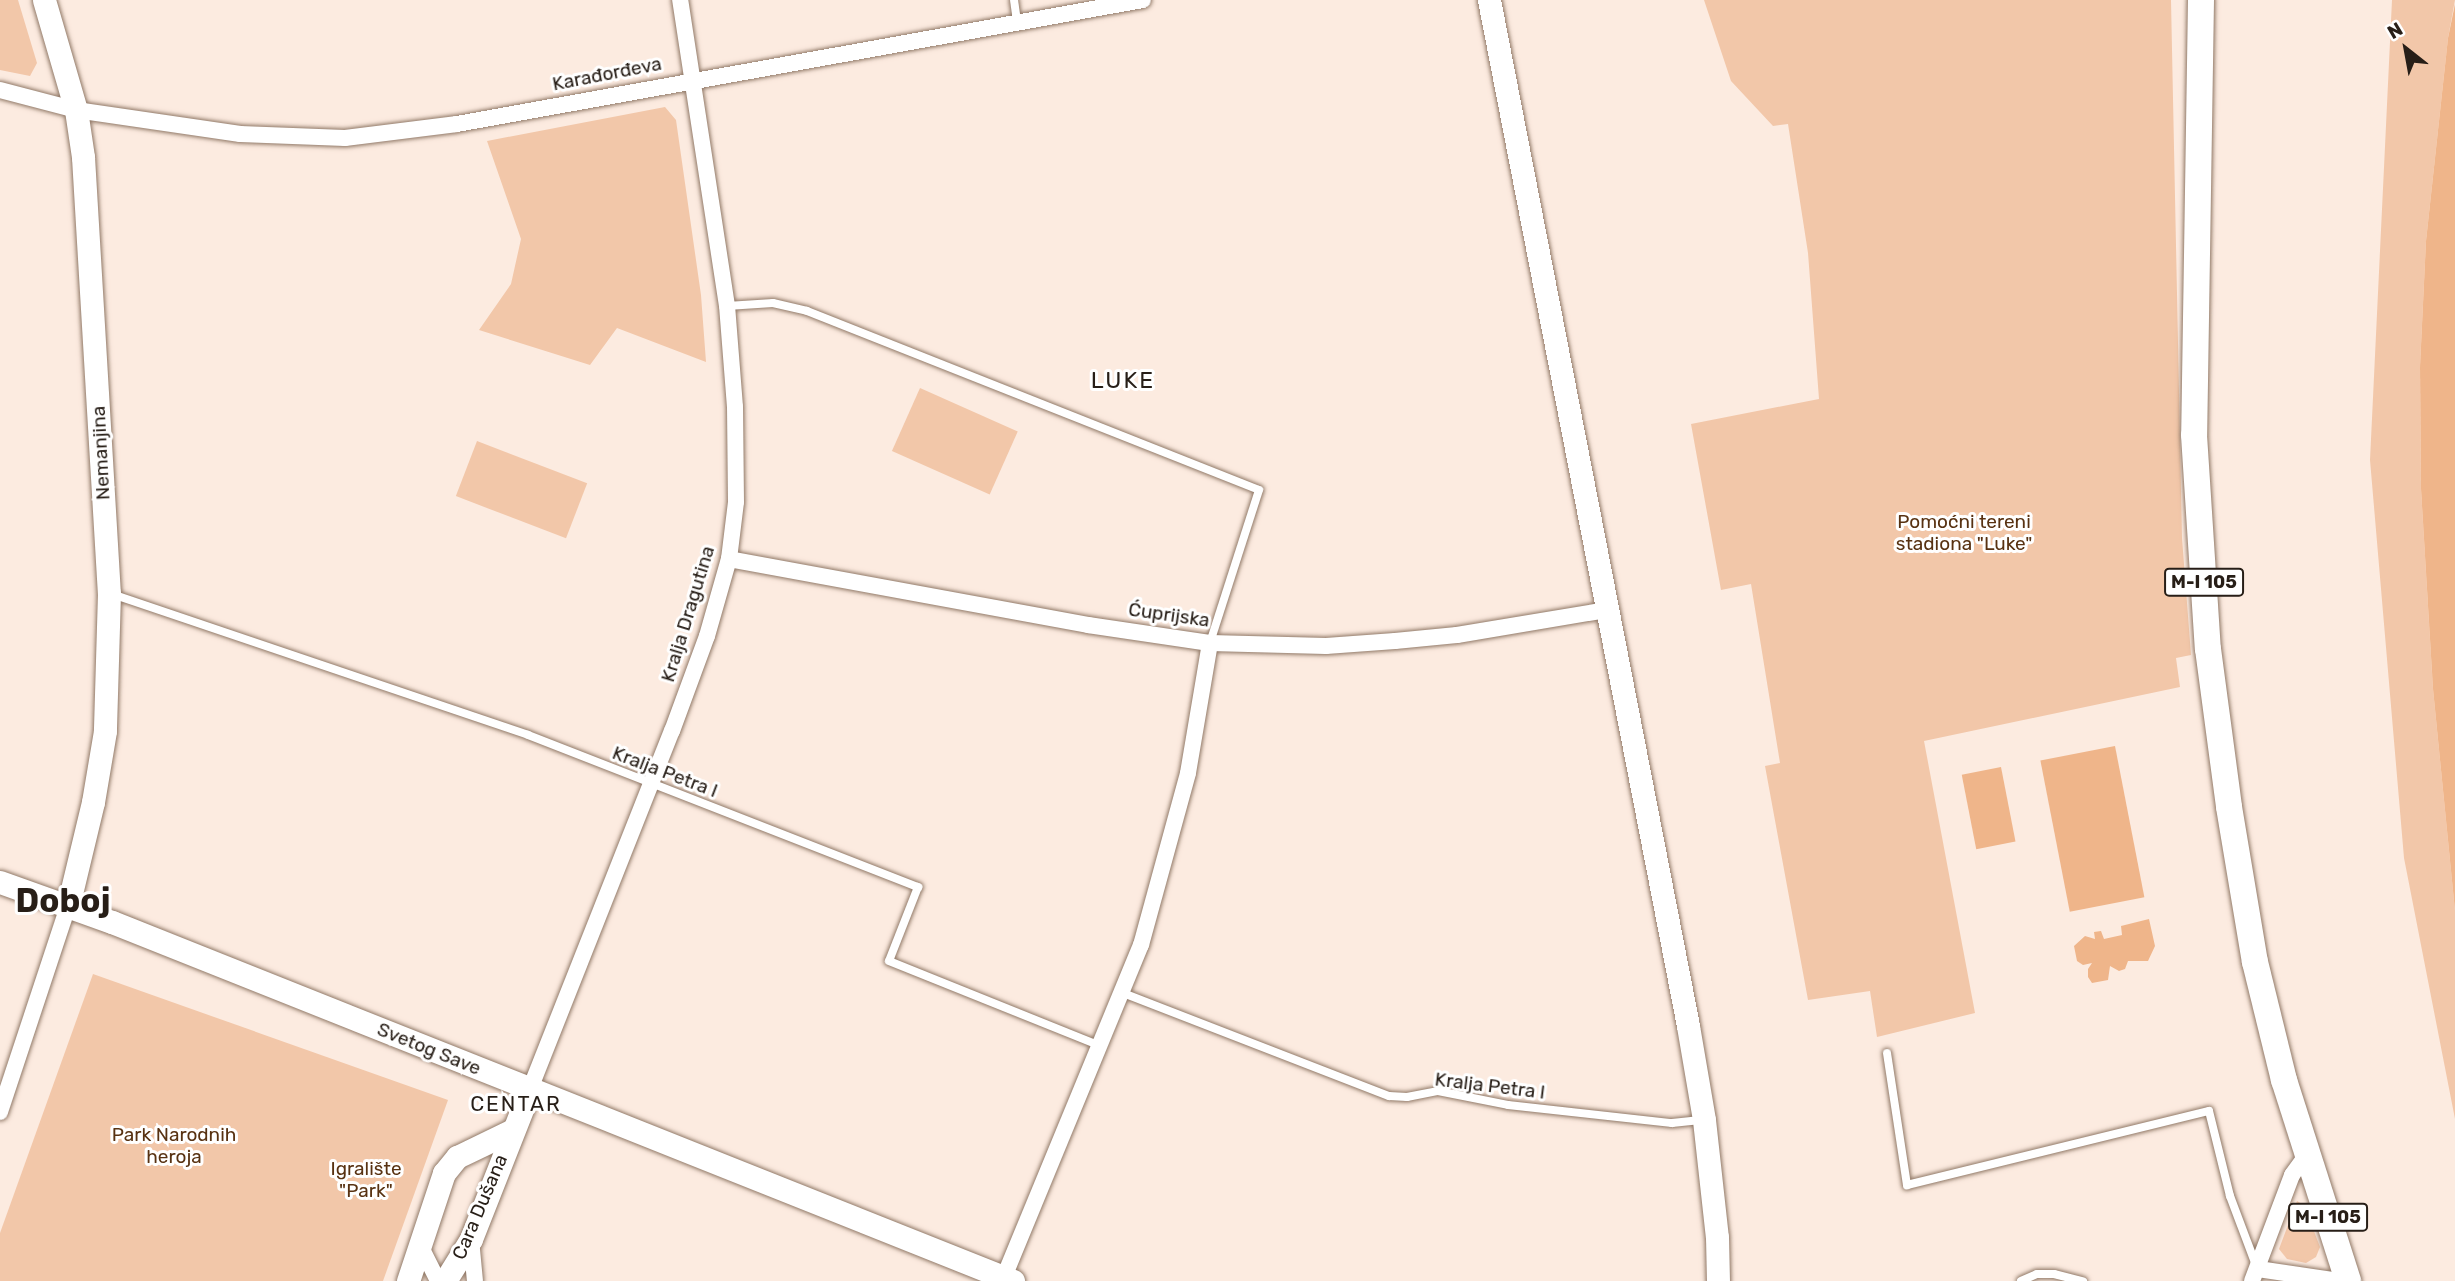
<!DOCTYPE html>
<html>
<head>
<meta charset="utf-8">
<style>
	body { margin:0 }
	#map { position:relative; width:2455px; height:1281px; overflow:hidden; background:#fcebe0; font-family:Rubik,sans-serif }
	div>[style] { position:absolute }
	.green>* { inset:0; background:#f2c7a9; transform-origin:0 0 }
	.water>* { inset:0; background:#efb58a; transform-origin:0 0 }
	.roads { filter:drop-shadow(0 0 2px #917967) drop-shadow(0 0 2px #917967) }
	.lane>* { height:8px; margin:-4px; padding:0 4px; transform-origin:4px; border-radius:4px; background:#fff }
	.street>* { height:16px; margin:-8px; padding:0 8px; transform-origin:8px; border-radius:8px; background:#fff }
	.secondary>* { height:23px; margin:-11.5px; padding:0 11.5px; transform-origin:11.5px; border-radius:11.5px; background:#fff }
	.primary>* { height:26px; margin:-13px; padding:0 13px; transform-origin:13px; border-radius:13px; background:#fff }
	span { translate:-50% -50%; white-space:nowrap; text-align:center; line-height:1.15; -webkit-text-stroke:6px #fff; paint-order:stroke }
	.shield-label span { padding:2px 5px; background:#fff; border:2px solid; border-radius:5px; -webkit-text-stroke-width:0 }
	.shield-label { font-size:18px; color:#271e17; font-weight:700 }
	.street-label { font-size:19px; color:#271e17 }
	.park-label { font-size:19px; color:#583212 }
	.neighbourhood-label { font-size:21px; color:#271e17; letter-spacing:2px }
	.quarter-label { font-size:23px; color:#271e17; letter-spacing:2px }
	.town-label { font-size:33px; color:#271e17; font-weight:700 }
	.north { position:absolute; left:2371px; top:14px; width:70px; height:70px; -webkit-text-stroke:5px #fff; paint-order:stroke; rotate:329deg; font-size:19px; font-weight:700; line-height:28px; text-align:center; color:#271e17 }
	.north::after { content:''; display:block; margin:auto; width:24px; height:32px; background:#271e17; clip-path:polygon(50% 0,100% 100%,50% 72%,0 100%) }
</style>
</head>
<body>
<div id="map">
	<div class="green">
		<div style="clip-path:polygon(0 0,18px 0,37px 63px,30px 76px,0 70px)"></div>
		<div style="clip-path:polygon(1704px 0,2171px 0,2182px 538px,2191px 655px,2176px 658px,2180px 687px,1924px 741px,1975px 1013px,1877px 1037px,1870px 991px,1808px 1000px,1765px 766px,1780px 763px,1751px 584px,1721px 590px,1691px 424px,1819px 399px,1808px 253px,1788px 124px,1773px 126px,1731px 81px)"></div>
		<div style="clip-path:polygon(2392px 0,2455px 0,2448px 38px,2426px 241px,2420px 367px,2421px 489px,2433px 689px,2455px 911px,2455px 1119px,2404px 858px,2370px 460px)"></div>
		<div style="clip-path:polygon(665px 107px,676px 120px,701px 295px,706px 362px,617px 328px,590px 365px,479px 330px,511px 284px,521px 239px,487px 141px)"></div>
		<div style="left:920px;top:388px;width:107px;height:69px;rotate:24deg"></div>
		<div style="left:477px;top:441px;width:118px;height:59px;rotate:21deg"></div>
		<div style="clip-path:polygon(93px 974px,448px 1100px,383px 1281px,0 1281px,0 1233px)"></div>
		<div style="clip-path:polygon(2297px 1201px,2304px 1205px,2320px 1247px,2316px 1257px,2306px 1263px,2287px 1259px,2279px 1249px)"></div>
	</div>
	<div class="water">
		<div style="clip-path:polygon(2455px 4px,2455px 911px,2433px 689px,2421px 489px,2420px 367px,2426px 241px,2448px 38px)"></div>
		<div style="left:2115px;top:746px;width:154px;height:76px;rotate:79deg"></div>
		<div style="left:2001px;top:767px;width:76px;height:40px;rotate:79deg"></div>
		<div style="clip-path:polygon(2149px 919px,2155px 946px,2148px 961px,2128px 961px,2125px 969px,2119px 971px,2110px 966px,2108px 980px,2092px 983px,2088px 977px,2088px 969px,2092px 963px,2083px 965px,2077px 961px,2074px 946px,2085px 936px,2095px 939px,2094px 932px,2101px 931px,2104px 939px,2122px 935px,2121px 926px)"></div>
	</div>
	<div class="roads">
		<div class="lane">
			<div style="left:1014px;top:0;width:21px;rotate:82deg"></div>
			<div style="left:727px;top:306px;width:46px;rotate:-3.7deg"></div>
			<div style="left:773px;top:303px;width:35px;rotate:13deg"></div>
			<div style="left:807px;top:311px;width:486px;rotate:21.6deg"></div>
			<div style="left:1259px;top:490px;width:161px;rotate:107.8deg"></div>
			<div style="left:112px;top:594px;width:439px;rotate:18.7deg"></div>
			<div style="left:528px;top:735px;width:419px;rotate:21.3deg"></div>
			<div style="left:918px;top:887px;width:79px;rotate:111.4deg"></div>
			<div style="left:889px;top:961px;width:227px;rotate:21.9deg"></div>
			<div style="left:1123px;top:993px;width:285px;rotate:21.2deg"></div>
			<div style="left:1389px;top:1096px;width:18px;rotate:3deg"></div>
			<div style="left:1407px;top:1097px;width:32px;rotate:-11deg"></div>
			<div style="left:1438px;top:1091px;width:71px;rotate:11.3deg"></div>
			<div style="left:1508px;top:1105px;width:165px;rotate:6.3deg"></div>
			<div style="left:1672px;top:1123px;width:31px;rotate:-6deg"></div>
			<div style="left:1887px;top:1053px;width:134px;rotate:81.4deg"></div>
			<div style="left:1907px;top:1185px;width:311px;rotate:-13.8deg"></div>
			<div style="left:2209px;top:1111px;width:88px;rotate:76.1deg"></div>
			<div style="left:2230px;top:1196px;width:74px;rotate:69.4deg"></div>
			<div style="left:2021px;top:1281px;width:17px;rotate:-24deg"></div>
			<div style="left:2037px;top:1274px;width:17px"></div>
			<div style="left:2054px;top:1274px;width:30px;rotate:14deg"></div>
		</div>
		<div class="street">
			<div style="left:0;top:90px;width:79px;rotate:14.7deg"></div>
			<div style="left:76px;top:110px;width:166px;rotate:8.3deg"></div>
			<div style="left:240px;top:134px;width:105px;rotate:2.2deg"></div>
			<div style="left:345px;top:138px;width:113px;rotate:-7.1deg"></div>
			<div style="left:457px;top:124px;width:697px;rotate:-10.25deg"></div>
			<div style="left:729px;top:559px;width:365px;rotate:10.4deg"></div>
			<div style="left:1088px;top:625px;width:123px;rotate:8.4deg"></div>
			<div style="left:1210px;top:643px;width:116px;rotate:1.5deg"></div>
			<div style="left:1326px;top:646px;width:69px;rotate:-4.1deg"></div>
			<div style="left:1395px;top:641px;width:62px;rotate:-5.5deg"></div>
			<div style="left:1457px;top:635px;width:151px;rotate:-9.5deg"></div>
			<div style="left:530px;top:1089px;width:385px;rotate:-68.4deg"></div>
			<div style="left:672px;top:731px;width:101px;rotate:-69.8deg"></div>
			<div style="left:707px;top:636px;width:80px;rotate:-74.1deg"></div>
			<div style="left:729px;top:559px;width:57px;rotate:-83deg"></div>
			<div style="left:736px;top:502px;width:95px;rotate:-90.6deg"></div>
			<div style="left:735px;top:407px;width:101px;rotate:-94.5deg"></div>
			<div style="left:727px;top:306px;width:310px;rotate:-98.7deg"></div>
			<div style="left:0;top:1112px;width:217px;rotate:-71.7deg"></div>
			<div style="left:471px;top:1239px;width:42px;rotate:84.6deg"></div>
			<div style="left:420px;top:1245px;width:40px;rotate:63.4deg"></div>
			<div style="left:2258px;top:1269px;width:82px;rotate:8.4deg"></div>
			<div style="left:1004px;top:1277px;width:359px;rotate:-67.6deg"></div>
			<div style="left:1141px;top:945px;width:178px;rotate:-74.7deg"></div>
			<div style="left:1188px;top:773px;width:132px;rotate:-80.4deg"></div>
			<div style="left:2252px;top:1281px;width:113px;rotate:-69.3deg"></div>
			<div style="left:2292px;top:1175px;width:27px;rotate:-54deg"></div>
		</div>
		<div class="secondary">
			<div style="left:44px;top:0;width:115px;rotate:73.8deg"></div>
			<div style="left:76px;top:110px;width:48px;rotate:81.5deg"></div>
			<div style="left:83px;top:157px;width:437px;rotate:86.6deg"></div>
			<div style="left:109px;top:593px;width:138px;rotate:91.7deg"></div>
			<div style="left:105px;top:731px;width:72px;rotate:99.6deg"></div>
			<div style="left:93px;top:802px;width:107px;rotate:103.5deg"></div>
			<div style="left:1489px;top:0;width:1045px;rotate:79.02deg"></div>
			<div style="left:1688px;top:1026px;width:95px;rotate:80.3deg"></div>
			<div style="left:1704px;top:1120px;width:118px;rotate:83.7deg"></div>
			<div style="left:1717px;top:1237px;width:44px;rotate:88.7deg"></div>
			<div style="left:0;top:882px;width:119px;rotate:19.7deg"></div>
			<div style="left:112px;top:922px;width:970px;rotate:21.72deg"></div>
			<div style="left:408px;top:1281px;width:114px;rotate:-71.6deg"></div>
			<div style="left:444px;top:1173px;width:21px;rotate:-51deg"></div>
			<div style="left:457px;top:1157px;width:60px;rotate:-25.7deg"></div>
			<div style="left:445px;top:1281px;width:49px;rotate:-58.2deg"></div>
			<div style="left:471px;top:1239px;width:161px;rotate:-68.5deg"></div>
		</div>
		<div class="primary">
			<div style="left:2201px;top:0;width:435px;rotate:90.9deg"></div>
			<div style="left:2194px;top:435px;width:214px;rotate:86.3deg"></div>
			<div style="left:2208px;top:649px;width:159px;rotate:82.4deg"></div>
			<div style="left:2229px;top:807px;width:157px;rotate:80.5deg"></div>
			<div style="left:2255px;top:962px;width:122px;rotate:76.2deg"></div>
			<div style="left:2284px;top:1080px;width:211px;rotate:72.3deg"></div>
		</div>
	</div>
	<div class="shield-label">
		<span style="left:2204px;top:582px">M-I 105</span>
		<span style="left:2328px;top:1217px">M-I 105</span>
	</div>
	<div class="street-label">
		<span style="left:607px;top:74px;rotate:-11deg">Karađorđeva</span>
		<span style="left:101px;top:453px;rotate:-93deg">Nemanjina</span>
		<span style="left:688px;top:614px;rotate:-73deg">Kralja Dragutina</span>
		<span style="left:1169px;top:615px;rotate:8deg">Ćuprijska</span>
		<span style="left:665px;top:772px;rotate:21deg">Kralja Petra I</span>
		<span style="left:429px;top:1049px;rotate:22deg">Svetog Save</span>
		<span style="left:1490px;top:1086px;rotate:7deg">Kralja Petra I</span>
		<span style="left:480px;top:1207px;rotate:-67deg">Cara Dušana</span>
	</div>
	<div class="park-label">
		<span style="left:1964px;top:533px">Pomoćni tereni<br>stadiona "Luke"</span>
		<span style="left:174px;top:1146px">Park Narodnih<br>heroja</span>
		<span style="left:366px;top:1180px">Igralište<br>"Park"</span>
	</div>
	<div class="neighbourhood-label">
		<span style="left:516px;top:1104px">CENTAR</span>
	</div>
	<div class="quarter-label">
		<span style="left:1123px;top:380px">LUKE</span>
	</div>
	<div class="town-label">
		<span style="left:63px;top:901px">Doboj</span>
	</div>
	<div class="north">N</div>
</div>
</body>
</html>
